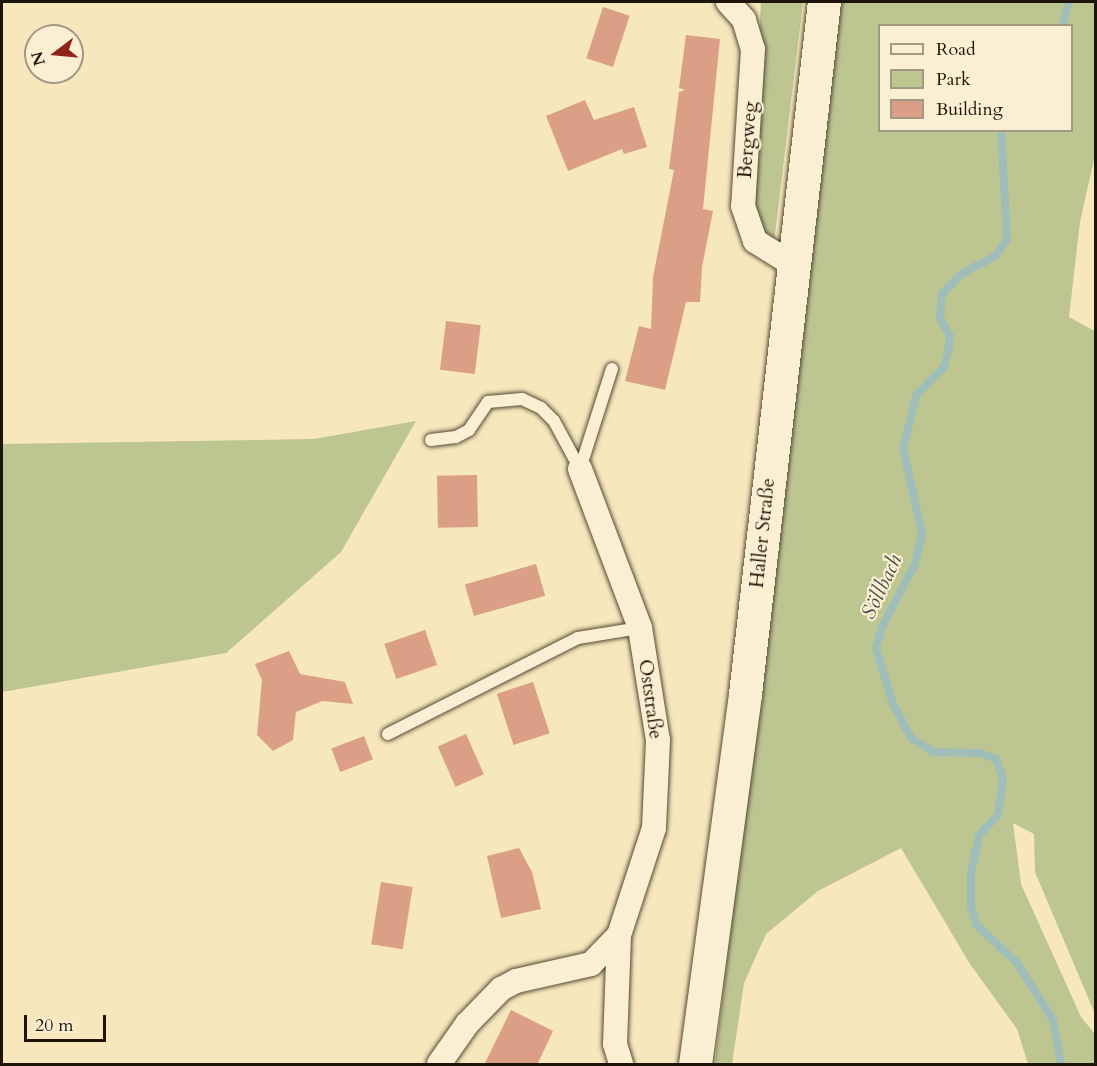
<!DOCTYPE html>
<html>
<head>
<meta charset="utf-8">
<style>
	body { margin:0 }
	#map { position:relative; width:1097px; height:1066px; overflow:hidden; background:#f7e7bc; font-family:Cardo,serif }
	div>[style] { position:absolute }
	.green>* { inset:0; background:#bdc591 }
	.stream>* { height:8px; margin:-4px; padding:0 4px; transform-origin:4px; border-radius:4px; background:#9fbeb9 }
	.building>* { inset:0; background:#da9f86; transform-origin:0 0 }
	.roads { filter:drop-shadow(0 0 2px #544a36) drop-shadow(0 0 2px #544a36) }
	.service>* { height:12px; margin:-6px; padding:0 6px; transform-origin:6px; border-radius:6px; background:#faefd3 }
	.minor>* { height:24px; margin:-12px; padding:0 12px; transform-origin:12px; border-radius:12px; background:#faefd3 }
	.secondary>* { height:33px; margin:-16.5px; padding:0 16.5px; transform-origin:16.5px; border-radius:16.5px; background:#faefd3 }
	span { translate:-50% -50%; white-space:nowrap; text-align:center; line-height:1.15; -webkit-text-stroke:4.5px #faefd3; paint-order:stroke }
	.street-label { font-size:20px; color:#1e150a }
	.water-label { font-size:21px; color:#4b5047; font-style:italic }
	.frame { position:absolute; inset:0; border:3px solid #1e150a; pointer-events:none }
	.legend { position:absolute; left:878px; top:24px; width:195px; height:108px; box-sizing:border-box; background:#faefd3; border:2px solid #a29883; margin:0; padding:8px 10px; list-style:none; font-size:18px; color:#1e150a }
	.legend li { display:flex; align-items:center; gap:12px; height:30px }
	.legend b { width:30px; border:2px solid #a29883 }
	.north { position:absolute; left:24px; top:24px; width:60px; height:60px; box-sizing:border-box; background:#faefd3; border:2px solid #a29883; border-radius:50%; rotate:254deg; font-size:16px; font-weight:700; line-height:24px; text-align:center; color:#1e150a }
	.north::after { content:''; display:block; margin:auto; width:21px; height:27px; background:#8f2418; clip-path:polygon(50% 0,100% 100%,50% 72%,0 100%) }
	.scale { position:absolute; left:24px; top:1015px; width:82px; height:27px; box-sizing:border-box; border:3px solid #1e150a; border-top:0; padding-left:8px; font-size:18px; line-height:21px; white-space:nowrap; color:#1e150a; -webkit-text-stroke:4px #faefd3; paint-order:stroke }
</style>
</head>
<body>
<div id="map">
	<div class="green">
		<div style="clip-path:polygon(761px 2px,803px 2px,774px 242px,763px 236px,750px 202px)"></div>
		<div style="clip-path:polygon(evenodd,838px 2px,1095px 2px,1095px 155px,1080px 222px,1069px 317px,1096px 332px,1095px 1014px,1035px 872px,1034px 834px,1013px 823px,1021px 884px,1081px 1017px,1095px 1034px,1095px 1064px,1028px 1064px,1017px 1029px,970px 964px,901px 848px,818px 891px,766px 934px,744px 983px,732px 1064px,715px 1064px,838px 2px,880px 26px,1072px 26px,1072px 130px,880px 130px,880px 26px)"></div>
		<div style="clip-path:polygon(416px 421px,341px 552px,226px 653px,2px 692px,2px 444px,314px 439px)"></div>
	</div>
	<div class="stream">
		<div style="left:1063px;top:26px;width:25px;rotate:-78deg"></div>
		<div style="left:1001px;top:130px;width:109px;rotate:86.8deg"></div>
		<div style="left:1007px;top:239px;width:21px;rotate:125deg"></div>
		<div style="left:995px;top:256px;width:38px;rotate:152deg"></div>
		<div style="left:961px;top:274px;width:28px;rotate:134deg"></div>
		<div style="left:942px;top:294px;width:24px;rotate:95deg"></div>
		<div style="left:940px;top:318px;width:21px;rotate:62deg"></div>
		<div style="left:950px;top:337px;width:15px;rotate:98deg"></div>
		<div style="left:948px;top:352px;width:17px;rotate:107deg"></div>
		<div style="left:943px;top:368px;width:37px;rotate:135deg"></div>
		<div style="left:917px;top:394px;width:56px;rotate:104.5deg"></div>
		<div style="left:903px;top:448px;width:88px;rotate:77.5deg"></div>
		<div style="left:922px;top:534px;width:31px;rotate:103deg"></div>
		<div style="left:915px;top:564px;width:69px;rotate:117.7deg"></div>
		<div style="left:883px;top:625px;width:24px;rotate:107deg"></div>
		<div style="left:876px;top:648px;width:59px;rotate:73.1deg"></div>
		<div style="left:893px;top:704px;width:38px;rotate:62deg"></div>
		<div style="left:911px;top:738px;width:26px;rotate:32deg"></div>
		<div style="left:933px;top:752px;width:47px;rotate:1.2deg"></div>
		<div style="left:980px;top:753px;width:17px;rotate:21deg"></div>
		<div style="left:996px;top:759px;width:21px;rotate:71deg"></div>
		<div style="left:1003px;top:779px;width:36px;rotate:98deg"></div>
		<div style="left:998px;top:815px;width:28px;rotate:134deg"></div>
		<div style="left:979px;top:835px;width:40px;rotate:102deg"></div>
		<div style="left:971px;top:874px;width:33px;rotate:90deg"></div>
		<div style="left:971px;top:907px;width:18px;rotate:74deg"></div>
		<div style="left:976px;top:924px;width:57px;rotate:43.6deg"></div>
		<div style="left:1017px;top:963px;width:67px;rotate:57.7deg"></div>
		<div style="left:1053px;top:1020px;width:45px;rotate:79.7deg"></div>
	</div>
	<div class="building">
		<div style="left:603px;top:7px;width:28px;height:54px;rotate:18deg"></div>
		<div style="clip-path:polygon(686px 35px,720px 39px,703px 209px,713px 211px,702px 267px,700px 302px,686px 302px,665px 390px,625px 381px,639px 326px,651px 329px,653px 277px,674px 170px,669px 169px,679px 92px,685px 90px,679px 88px)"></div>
		<div style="clip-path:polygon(585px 100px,594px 120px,634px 107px,647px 147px,624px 154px,622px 149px,568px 171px,546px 116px)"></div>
		<div style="left:446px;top:321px;width:35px;height:49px;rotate:7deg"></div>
		<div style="left:477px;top:475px;width:52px;height:40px;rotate:89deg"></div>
		<div style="left:536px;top:564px;width:33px;height:74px;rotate:74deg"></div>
		<div style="left:425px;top:630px;width:37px;height:43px;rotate:71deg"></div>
		<div style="clip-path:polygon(289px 651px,300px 674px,345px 682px,353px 704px,322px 701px,296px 712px,293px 740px,273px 751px,257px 735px,262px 680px,255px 664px)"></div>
		<div style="left:533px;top:682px;width:54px;height:38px;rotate:72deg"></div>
		<div style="left:466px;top:734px;width:44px;height:31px;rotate:66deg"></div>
		<div style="left:364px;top:736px;width:25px;height:35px;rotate:69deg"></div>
		<div style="clip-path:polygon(519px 848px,532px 872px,541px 909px,501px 918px,487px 856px)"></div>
		<div style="left:381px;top:882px;width:32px;height:63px;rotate:9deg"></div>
		<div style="clip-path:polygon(511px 1010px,553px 1031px,537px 1065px,484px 1065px)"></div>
	</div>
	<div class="roads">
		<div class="service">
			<div style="left:431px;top:440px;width:25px;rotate:-7deg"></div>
			<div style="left:456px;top:437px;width:15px;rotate:-28deg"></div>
			<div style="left:469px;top:430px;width:34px;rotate:-56deg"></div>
			<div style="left:488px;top:402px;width:34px;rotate:-5deg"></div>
			<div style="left:522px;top:399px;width:21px;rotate:25deg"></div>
			<div style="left:541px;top:408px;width:18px;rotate:45deg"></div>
			<div style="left:554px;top:421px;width:55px;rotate:61.6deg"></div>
			<div style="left:580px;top:469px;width:105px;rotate:-72.3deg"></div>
			<div style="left:388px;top:734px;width:213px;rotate:-26.8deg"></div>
			<div style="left:578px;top:638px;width:63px;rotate:-9.2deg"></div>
		</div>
		<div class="minor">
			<div style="left:728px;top:2px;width:24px;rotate:48deg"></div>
			<div style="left:744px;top:20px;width:30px;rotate:73deg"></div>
			<div style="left:753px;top:49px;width:157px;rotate:93.6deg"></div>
			<div style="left:743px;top:206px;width:37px;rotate:71deg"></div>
			<div style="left:755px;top:241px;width:44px;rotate:31.9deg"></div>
			<div style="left:580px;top:469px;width:170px;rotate:69.3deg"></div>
			<div style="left:640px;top:628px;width:113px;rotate:80.9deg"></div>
			<div style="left:658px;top:740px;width:88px;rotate:92.6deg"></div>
			<div style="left:654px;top:828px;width:113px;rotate:108.1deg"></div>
			<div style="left:619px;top:935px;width:109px;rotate:92.1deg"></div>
			<div style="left:615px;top:1044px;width:21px;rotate:73deg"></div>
			<div style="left:439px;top:1064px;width:49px;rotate:-55deg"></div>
			<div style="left:467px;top:1024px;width:49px;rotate:-45.8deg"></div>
			<div style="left:501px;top:989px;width:17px;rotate:-28deg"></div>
			<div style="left:516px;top:981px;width:77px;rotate:-12.8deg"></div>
			<div style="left:591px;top:964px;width:40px;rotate:-46deg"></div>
		</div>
		<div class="secondary">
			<div style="left:695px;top:1064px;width:373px;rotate:-82.3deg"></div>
			<div style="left:745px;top:694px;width:696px;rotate:-83.49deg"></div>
		</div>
	</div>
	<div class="street-label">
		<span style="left:747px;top:140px;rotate:-86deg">Bergweg</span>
		<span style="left:762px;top:533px;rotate:-84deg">Haller Straße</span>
		<span style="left:651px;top:699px;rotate:82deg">Oststraße</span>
	</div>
	<div class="water-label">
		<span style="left:882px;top:587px;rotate:-65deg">Söllbach</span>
	</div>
	<div class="frame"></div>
	<ul class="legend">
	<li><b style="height:8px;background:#faefd3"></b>Road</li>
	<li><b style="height:16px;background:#bdc591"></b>Park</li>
	<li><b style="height:16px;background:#da9f86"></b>Building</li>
	</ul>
	<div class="north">N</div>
	<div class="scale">20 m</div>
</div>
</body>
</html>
